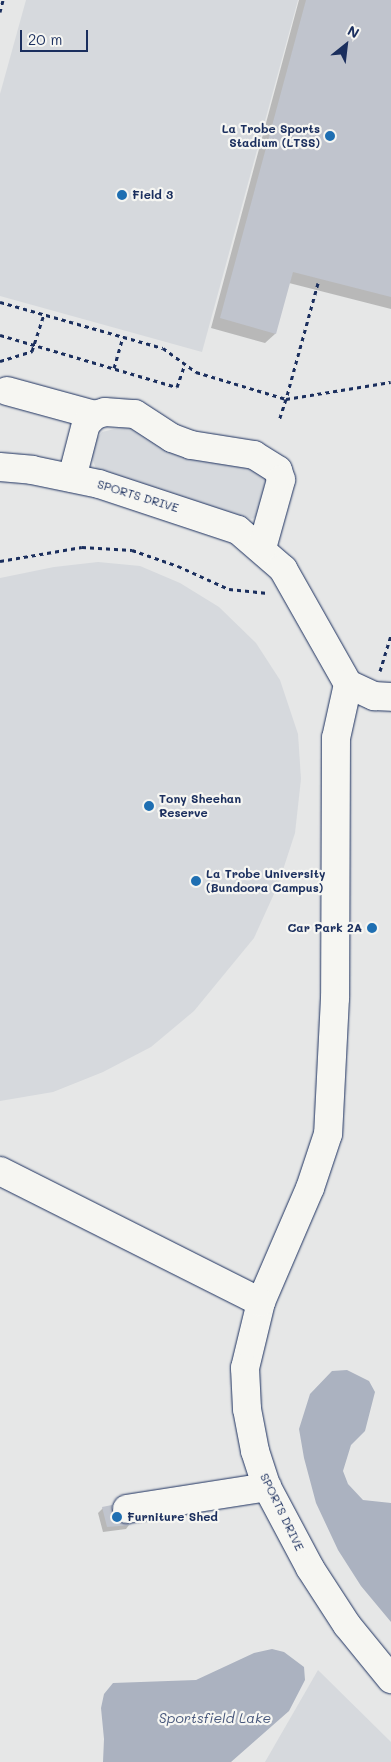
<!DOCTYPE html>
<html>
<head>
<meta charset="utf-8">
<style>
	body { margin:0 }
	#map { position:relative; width:391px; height:1762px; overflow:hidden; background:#f6f6f2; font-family:Mali,sans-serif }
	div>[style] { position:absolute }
	.built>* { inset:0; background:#e6e7e7; transform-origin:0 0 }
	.green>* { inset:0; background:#d6d9dd }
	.water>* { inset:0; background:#abb2c0 }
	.shadow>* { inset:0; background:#0003 }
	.building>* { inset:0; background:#c0c4cd }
	.path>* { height:3px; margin-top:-1.5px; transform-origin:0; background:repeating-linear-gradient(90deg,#1b2f5e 0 4px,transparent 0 8px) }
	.roads { filter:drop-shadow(0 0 1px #1b2f5e) drop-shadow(0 0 1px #1b2f5e) }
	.minor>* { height:28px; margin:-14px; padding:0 14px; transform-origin:14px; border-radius:14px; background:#f6f6f2 }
	.dots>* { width:14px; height:14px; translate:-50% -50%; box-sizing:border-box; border:2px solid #f6f6f2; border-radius:50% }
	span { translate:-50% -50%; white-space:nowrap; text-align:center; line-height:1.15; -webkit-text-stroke:4.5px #f6f6f2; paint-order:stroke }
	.poi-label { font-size:12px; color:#1b2f5e; font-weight:700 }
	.right { translate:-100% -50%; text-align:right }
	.left { translate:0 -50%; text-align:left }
	.street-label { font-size:12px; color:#1b2f5e }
	.water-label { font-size:14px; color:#46567b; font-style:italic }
	.north { position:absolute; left:321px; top:20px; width:50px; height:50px; -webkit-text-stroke:4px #f6f6f2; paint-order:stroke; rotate:29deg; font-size:14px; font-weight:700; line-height:20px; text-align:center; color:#1b2f5e }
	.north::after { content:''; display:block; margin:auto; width:18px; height:22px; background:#1b2f5e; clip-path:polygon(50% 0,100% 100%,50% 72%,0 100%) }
	.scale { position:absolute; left:20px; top:30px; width:68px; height:22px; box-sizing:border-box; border:2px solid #1b2f5e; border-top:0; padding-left:6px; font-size:15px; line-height:18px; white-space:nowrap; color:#1b2f5e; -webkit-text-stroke:4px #f6f6f2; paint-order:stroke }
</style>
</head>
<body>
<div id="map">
	<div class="built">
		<div style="left:0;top:0;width:391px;height:1762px"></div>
	</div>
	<div class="green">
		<div style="clip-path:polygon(26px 0,298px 0,202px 352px,0 296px,0 94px)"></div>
		<div style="clip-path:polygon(131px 425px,263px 471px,266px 480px,257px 516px,252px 519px,97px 471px,90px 453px,94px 442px,102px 432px)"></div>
		<div style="clip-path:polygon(98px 562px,140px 566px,180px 583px,219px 607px,256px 643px,280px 680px,298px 734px,301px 779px,295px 833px,278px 885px,254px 938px,194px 1011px,151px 1047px,103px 1072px,53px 1092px,0 1101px,0 578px,54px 567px)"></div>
		<div style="clip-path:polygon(318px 1670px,391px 1742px,391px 1762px,265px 1762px)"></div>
	</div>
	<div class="water">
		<div style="clip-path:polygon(347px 1370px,369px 1381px,375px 1392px,365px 1431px,351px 1445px,343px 1471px,348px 1484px,363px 1500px,391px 1503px,391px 1622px,361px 1586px,338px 1550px,316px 1503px,304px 1458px,299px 1429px,310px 1394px,332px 1371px)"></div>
		<div style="clip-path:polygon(272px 1649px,284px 1652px,304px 1667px,305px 1680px,289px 1711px,231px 1762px,103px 1762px,104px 1739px,101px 1708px,104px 1694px,113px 1683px,196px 1680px,254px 1653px)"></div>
	</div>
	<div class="shadow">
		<div style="clip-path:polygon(299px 0,391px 0,391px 309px,289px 283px,275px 334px,265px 343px,211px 328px)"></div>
		<div style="clip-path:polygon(103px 1508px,114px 1520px,129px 1525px,126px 1529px,103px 1532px,98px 1513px)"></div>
	</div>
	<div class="building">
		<div style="clip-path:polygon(306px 0,391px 0,391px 297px,293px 272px,276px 334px,220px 318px)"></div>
		<div style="clip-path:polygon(112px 1505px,115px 1519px,132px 1525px,107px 1527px,102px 1507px)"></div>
	</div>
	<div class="path">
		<div style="left:0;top:12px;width:12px;rotate:-76deg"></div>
		<div style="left:318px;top:283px;width:120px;rotate:105.4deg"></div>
		<div style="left:286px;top:399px;width:106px;rotate:-9.2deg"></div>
		<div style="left:0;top:302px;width:169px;rotate:15.8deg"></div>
		<div style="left:163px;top:348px;width:41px;rotate:36deg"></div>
		<div style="left:196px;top:372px;width:94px;rotate:16.7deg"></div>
		<div style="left:286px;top:399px;width:23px;rotate:108deg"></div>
		<div style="left:0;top:335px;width:184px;rotate:16.4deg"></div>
		<div style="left:177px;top:387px;width:24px;rotate:-71deg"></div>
		<div style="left:0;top:361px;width:34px;rotate:-17deg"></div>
		<div style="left:32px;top:351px;width:39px;rotate:-72deg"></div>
		<div style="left:114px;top:368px;width:32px;rotate:-74deg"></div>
		<div style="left:0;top:561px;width:83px;rotate:-9.7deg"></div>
		<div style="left:82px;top:547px;width:50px;rotate:3.4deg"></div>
		<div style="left:132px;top:550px;width:49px;rotate:19.2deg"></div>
		<div style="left:178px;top:566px;width:56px;rotate:24.3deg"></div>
		<div style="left:229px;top:589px;width:39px;rotate:6deg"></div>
		<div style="left:380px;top:671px;width:39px;rotate:-73deg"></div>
	</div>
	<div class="roads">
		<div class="minor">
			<div style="left:7px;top:391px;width:91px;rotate:15.3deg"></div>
			<div style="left:0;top:467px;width:32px;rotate:5deg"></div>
			<div style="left:32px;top:470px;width:68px;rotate:11.8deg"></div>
			<div style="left:99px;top:484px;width:146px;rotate:18.3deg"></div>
			<div style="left:238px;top:530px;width:60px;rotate:40.9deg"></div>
			<div style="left:283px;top:569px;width:132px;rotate:60.5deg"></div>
			<div style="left:348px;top:684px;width:29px;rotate:25deg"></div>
			<div style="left:374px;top:696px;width:17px;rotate:3deg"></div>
			<div style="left:72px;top:478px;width:56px;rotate:-75.5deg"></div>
			<div style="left:86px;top:424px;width:13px;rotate:-45deg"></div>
			<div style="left:95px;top:415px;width:10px;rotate:-17deg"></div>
			<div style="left:105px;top:412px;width:30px;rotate:4deg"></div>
			<div style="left:135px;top:414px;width:44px;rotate:33deg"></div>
			<div style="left:172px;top:438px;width:20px;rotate:20deg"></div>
			<div style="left:191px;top:445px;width:64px;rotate:9deg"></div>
			<div style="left:254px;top:455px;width:28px;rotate:32deg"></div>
			<div style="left:278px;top:470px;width:10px;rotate:73deg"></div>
			<div style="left:281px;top:480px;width:71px;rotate:105.6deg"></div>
			<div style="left:348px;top:684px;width:55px;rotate:102.5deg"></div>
			<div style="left:336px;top:738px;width:260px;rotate:90.2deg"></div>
			<div style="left:335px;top:998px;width:136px;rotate:92.9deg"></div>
			<div style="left:328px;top:1134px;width:57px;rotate:108.4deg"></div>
			<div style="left:310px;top:1188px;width:124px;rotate:113.3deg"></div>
			<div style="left:261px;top:1302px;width:68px;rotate:103.6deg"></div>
			<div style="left:245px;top:1368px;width:41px;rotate:87.2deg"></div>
			<div style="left:247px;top:1409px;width:43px;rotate:79.2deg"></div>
			<div style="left:255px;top:1451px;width:38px;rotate:72deg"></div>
			<div style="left:267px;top:1487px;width:92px;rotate:62deg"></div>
			<div style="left:310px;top:1568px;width:68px;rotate:57deg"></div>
			<div style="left:347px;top:1625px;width:70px;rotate:50.8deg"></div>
			<div style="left:0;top:1171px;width:292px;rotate:26.7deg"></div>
			<div style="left:127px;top:1509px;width:142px;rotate:-8.9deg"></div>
		</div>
	</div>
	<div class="dots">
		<div style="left:330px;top:136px;background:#1f6fb2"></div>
		<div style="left:122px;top:195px;background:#1f6fb2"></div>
		<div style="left:149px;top:806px;background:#1f6fb2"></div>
		<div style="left:196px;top:881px;background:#1f6fb2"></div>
		<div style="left:372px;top:928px;background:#1f6fb2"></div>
		<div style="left:117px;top:1517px;background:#1f6fb2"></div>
	</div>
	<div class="poi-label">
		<span class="right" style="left:320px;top:136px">La Trobe Sports<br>Stadium (LTSS)</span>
		<span class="left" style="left:132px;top:195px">Field 3</span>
		<span class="left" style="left:159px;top:806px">Tony Sheehan<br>Reserve</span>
		<span class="left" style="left:206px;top:881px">La Trobe University<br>(Bundoora Campus)</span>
		<span class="right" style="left:362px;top:928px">Car Park 2A</span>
		<span class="left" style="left:127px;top:1517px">Furniture Shed</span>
	</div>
	<div class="street-label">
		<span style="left:138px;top:496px;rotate:17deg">SPORTS DRIVE</span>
		<span style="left:282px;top:1512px;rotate:64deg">SPORTS DRIVE</span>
	</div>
	<div class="water-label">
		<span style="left:215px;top:1718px">Sportsfield Lake</span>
	</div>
	<div class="north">N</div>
	<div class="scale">20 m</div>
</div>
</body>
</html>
